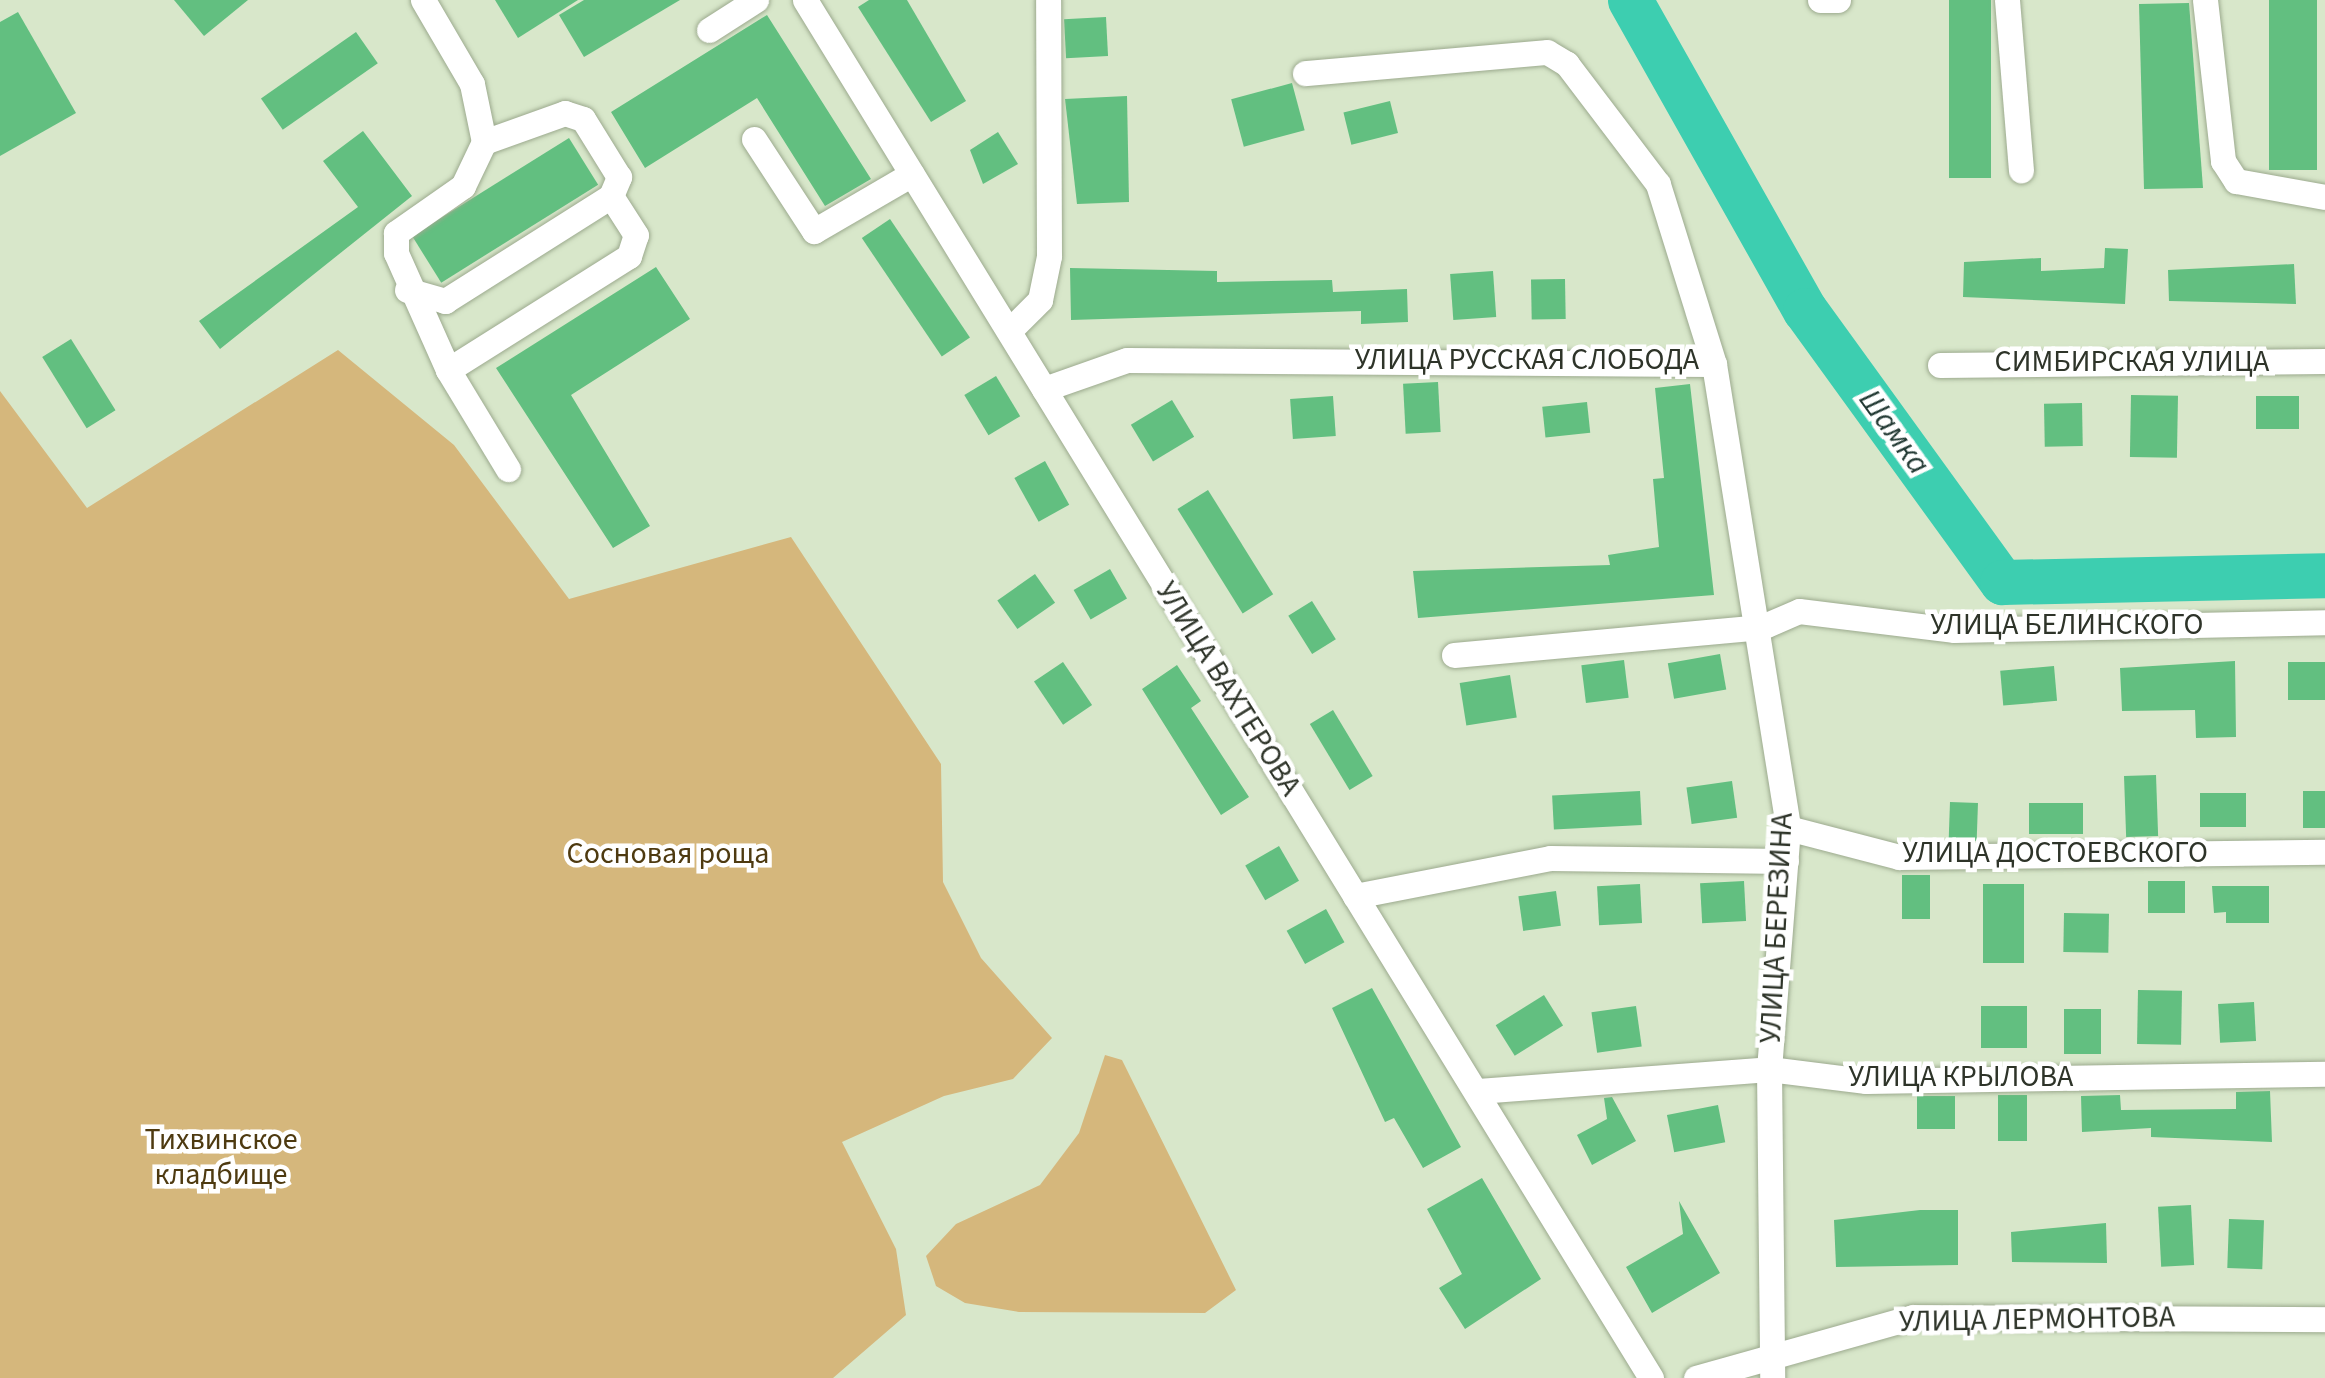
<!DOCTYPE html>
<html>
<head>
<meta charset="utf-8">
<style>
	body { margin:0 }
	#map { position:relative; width:2325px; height:1378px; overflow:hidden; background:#d8e7ca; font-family:"Source Sans 3",sans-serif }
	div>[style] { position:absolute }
	.green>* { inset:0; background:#d5b77c }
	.river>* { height:45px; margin:-22.5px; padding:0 22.5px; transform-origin:22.5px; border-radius:22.5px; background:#3dceb0 }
	.building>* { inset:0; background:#62bf80; transform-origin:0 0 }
	.roads { filter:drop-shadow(0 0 2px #9caa8e) drop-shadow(0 0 2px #9caa8e) }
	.minor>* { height:25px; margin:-12.5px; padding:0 12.5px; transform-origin:12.5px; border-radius:12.5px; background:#fff }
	span { translate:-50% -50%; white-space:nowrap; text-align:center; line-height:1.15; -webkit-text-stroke:9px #fff; paint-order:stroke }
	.street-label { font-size:30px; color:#2e3429 }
	.park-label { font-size:30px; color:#4e3a10 }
	.water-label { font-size:32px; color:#233a34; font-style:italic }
</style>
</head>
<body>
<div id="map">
	<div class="green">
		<div style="clip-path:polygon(338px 350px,454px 445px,569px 599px,791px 537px,941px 764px,943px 882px,981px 958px,1052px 1038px,1013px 1079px,944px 1096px,842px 1142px,896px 1249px,906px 1315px,833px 1378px,0 1378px,0 391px,87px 508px)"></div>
		<div style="clip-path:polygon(1105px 1055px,1122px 1060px,1236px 1290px,1205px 1313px,1019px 1312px,965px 1303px,936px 1286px,926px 1256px,956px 1224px,1040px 1185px,1079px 1133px)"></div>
	</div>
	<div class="river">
		<div style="left:1630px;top:0;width:356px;rotate:60.6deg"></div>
		<div style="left:1805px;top:310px;width:336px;rotate:54.1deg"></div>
		<div style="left:2002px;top:582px;width:323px;rotate:-1.2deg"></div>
	</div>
	<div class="building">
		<div style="clip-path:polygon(174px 0,248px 0,204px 36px)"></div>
		<div style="clip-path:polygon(495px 0,578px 0,518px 38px)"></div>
		<div style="clip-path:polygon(584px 0,680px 0,584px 57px,559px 15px)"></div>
		<div style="clip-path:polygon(869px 0,907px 0,966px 101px,931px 122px,858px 7px)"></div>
		<div style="left:1949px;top:0;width:42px;height:178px"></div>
		<div style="left:2269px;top:0;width:48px;height:170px"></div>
		<div style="clip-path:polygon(2189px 3px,2203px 188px,2144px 189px,2139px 4px)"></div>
		<div style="clip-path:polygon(18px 12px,76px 113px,0 156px,0 22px)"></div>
		<div style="clip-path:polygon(767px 15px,871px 179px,825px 206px,757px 98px,645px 168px,611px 112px)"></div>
		<div style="left:1106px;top:17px;width:39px;height:42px;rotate:87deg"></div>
		<div style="left:356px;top:32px;width:38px;height:116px;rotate:55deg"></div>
		<div style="left:1292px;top:83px;width:49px;height:63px;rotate:75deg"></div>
		<div style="clip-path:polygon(1127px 96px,1129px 202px,1077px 204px,1065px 99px)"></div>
		<div style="left:1390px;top:101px;width:33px;height:48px;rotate:76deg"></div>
		<div style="clip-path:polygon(363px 131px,412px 196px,220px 349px,199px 321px,358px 207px,323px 161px)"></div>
		<div style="clip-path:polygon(998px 132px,1018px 164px,983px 184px,970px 150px)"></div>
		<div style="left:569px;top:138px;width:55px;height:185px;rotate:58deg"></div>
		<div style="left:890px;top:219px;width:143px;height:34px;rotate:56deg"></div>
		<div style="clip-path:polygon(2105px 248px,2128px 249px,2125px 304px,1963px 297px,1964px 262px,2041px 258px,2041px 271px,2104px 268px)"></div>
		<div style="clip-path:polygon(2294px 264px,2296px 304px,2169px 301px,2168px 270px)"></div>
		<div style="clip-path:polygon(656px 267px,690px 319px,571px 395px,650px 526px,613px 548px,496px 368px)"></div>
		<div style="clip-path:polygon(1070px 268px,1217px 271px,1217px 282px,1332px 280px,1333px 292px,1407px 289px,1408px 322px,1361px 324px,1361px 311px,1071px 320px)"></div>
		<div style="left:1493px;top:271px;width:46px;height:43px;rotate:86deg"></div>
		<div style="left:1565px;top:279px;width:40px;height:34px;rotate:89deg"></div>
		<div style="left:71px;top:339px;width:84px;height:34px;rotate:58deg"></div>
		<div style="left:996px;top:376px;width:47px;height:37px;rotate:59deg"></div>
		<div style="left:1438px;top:382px;width:50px;height:35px;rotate:87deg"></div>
		<div style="clip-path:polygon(1690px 384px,1714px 595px,1418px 618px,1413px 571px,1610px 565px,1608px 555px,1659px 547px,1653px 479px,1664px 478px,1655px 388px)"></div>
		<div style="left:2131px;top:395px;width:47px;height:62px;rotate:1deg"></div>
		<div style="left:1333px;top:396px;width:40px;height:43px;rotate:86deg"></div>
		<div style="left:2256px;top:396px;width:43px;height:33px"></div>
		<div style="left:1172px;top:400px;width:43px;height:48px;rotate:59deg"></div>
		<div style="left:1587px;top:402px;width:31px;height:45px;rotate:84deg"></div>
		<div style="left:2082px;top:403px;width:43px;height:38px;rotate:89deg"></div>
		<div style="left:1045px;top:461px;width:50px;height:35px;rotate:61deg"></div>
		<div style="left:1208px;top:490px;width:123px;height:36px;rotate:58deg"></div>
		<div style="left:1110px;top:569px;width:34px;height:42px;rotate:60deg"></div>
		<div style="left:1035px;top:574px;width:35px;height:46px;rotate:55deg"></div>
		<div style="left:1312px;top:601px;width:45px;height:28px;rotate:58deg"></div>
		<div style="left:1720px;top:654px;width:36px;height:53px;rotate:80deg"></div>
		<div style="left:1624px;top:660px;width:38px;height:43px;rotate:83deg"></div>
		<div style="clip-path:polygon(2235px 661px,2236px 737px,2196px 738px,2195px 710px,2122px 711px,2120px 668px)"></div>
		<div style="left:1063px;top:662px;width:52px;height:35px;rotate:56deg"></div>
		<div style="left:2325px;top:662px;width:38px;height:37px;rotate:90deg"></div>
		<div style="clip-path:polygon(1177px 665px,1201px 701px,1191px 708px,1249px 797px,1221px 815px,1142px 689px)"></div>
		<div style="left:2054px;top:666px;width:35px;height:54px;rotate:85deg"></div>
		<div style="left:1510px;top:675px;width:43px;height:51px;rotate:81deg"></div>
		<div style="left:1333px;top:710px;width:77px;height:27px;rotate:59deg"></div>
		<div style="left:2156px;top:775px;width:61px;height:32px;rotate:88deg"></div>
		<div style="left:1732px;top:781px;width:37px;height:46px;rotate:82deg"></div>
		<div style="left:1640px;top:791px;width:34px;height:88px;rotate:87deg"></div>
		<div style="left:2325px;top:791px;width:37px;height:22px;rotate:90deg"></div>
		<div style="left:2246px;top:793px;width:34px;height:46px;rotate:90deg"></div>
		<div style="left:1950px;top:802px;width:28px;height:38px;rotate:2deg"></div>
		<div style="left:2083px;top:803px;width:31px;height:54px;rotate:90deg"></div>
		<div style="left:1279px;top:846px;width:40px;height:39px;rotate:60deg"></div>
		<div style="left:1902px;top:875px;width:28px;height:44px"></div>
		<div style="left:1744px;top:881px;width:40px;height:44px;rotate:87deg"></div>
		<div style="left:2148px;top:881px;width:37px;height:32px"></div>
		<div style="left:1640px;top:884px;width:39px;height:43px;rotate:87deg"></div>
		<div style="left:1983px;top:884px;width:41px;height:79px"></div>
		<div style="clip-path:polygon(2212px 886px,2269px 886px,2269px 923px,2226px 923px,2226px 912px,2214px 913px)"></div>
		<div style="left:1556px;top:891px;width:35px;height:38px;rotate:82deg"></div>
		<div style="left:1326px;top:909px;width:38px;height:45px;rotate:61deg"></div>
		<div style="left:2064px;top:913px;width:45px;height:39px;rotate:1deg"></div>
		<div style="clip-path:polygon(1372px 988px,1461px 1147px,1423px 1168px,1394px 1118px,1385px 1122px,1332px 1008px)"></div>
		<div style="left:2138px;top:990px;width:44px;height:54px;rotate:1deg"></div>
		<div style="left:1544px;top:995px;width:36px;height:57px;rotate:58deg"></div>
		<div style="left:2254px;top:1002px;width:39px;height:36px;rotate:87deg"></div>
		<div style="left:1636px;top:1006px;width:41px;height:45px;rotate:82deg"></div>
		<div style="left:1981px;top:1006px;width:46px;height:42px"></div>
		<div style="left:2064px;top:1009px;width:37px;height:45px"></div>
		<div style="clip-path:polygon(2270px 1091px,2272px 1142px,2151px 1137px,2151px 1128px,2082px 1132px,2081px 1096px,2120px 1095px,2121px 1110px,2236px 1109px,2236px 1092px)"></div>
		<div style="left:2027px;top:1095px;width:46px;height:29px;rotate:90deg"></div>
		<div style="left:1917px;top:1096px;width:38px;height:33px"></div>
		<div style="clip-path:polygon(1612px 1097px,1636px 1141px,1592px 1165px,1577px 1135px,1607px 1119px,1604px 1098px)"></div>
		<div style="left:1718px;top:1105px;width:38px;height:52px;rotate:79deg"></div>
		<div style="clip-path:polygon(1482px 1178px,1541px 1279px,1465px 1329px,1439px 1288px,1462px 1274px,1427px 1209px)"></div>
		<div style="clip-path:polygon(1679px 1201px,1720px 1273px,1652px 1313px,1626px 1267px,1683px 1234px)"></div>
		<div style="left:2191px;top:1205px;width:60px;height:33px;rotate:87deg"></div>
		<div style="clip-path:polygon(1920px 1210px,1958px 1210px,1958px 1265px,1836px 1267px,1834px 1220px)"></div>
		<div style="left:2229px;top:1219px;width:35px;height:49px;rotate:2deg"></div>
		<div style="clip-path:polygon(2106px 1223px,2107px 1263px,2012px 1262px,2011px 1232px)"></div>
	</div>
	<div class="roads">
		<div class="minor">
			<div style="left:423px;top:0;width:97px;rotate:59.7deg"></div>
			<div style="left:472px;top:84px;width:59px;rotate:78.3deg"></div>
			<div style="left:484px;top:142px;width:49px;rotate:115.5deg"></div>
			<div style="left:463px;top:186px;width:82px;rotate:145deg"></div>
			<div style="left:396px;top:233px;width:20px;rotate:90deg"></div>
			<div style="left:396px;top:253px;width:128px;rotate:66deg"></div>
			<div style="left:448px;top:370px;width:116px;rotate:58.8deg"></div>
			<div style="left:805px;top:0;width:1617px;rotate:58.45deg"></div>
			<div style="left:1820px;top:0;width:18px"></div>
			<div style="left:2007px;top:0;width:171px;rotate:85.3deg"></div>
			<div style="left:2205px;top:0;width:162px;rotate:83.6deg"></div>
			<div style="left:2223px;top:161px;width:24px;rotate:57deg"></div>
			<div style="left:2236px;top:181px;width:90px;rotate:10.2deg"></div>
			<div style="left:709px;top:30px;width:56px;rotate:-32.6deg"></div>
			<div style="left:754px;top:139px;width:110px;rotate:56.9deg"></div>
			<div style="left:814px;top:231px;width:113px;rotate:-30.2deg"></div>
			<div style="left:407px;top:290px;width:40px;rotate:16deg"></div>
			<div style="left:445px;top:301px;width:196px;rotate:-32.3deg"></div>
			<div style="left:611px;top:196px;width:21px;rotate:-67deg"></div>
			<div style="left:619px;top:177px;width:68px;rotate:-121.8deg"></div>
			<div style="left:583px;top:119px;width:19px;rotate:-162deg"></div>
			<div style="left:565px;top:113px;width:86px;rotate:160.3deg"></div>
			<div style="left:1009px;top:331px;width:44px;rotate:-45deg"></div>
			<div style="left:1040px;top:300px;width:45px;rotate:-78.4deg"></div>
			<div style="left:1049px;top:256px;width:256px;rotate:-90.2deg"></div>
			<div style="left:1714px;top:364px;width:470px;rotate:80.9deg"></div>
			<div style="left:1788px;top:828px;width:242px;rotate:94.5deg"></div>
			<div style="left:1769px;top:1069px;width:309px;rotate:89.4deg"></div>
			<div style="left:1940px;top:365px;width:385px;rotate:-0.6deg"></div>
			<div style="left:448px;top:370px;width:214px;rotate:-32.2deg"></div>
			<div style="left:629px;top:256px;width:22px;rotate:-72deg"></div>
			<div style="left:636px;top:235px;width:46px;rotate:-122.7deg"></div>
			<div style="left:1044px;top:389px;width:88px;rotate:-19.3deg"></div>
			<div style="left:1127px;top:360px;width:587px;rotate:0.39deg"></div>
			<div style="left:1714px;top:364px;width:189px;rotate:-107.3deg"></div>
			<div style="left:1658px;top:184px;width:151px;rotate:-127.2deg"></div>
			<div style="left:1567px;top:64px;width:23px;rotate:-149deg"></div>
			<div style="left:1547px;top:52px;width:243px;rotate:175deg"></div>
			<div style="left:1454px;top:655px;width:309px;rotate:-5.2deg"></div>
			<div style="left:1762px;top:627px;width:40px;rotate:-23.4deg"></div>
			<div style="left:1799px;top:611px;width:156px;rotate:7deg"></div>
			<div style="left:1954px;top:630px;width:371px;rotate:-1.2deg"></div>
			<div style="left:1788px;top:828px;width:115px;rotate:14.6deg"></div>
			<div style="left:1899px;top:857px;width:426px;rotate:-0.7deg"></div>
			<div style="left:1355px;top:896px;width:199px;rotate:-11deg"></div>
			<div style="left:1550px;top:858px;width:236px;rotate:0.7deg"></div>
			<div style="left:1478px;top:1091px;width:292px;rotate:-4.3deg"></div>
			<div style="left:1769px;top:1069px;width:98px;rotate:7.1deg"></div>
			<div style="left:1866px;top:1081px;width:459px;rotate:-0.9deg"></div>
			<div style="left:1696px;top:1378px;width:225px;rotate:-15.7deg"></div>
			<div style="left:1913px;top:1317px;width:412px;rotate:0.3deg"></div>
		</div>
	</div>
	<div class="street-label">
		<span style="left:1527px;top:360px">УЛИЦА РУССКАЯ СЛОБОДА</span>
		<span style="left:2132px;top:362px">СИМБИРСКАЯ УЛИЦА</span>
		<span style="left:2067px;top:625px">УЛИЦА БЕЛИНСКОГО</span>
		<span style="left:1228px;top:689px;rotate:58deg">УЛИЦА ВАХТЕРОВА</span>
		<span style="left:2055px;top:853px">УЛИЦА ДОСТОЕВСКОГО</span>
		<span style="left:1777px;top:928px;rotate:-87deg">УЛИЦА БЕРЕЗИНА</span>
		<span style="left:1961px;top:1077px">УЛИЦА КРЫЛОВА</span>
		<span style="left:2037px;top:1320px;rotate:-1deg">УЛИЦА ЛЕРМОНТОВА</span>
	</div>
	<div class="park-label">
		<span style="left:668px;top:854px">Сосновая роща</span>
		<span style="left:221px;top:1157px">Тихвинское<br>кладбище</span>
	</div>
	<div class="water-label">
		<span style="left:1894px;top:432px;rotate:54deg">Шамка</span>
	</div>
</div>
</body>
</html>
